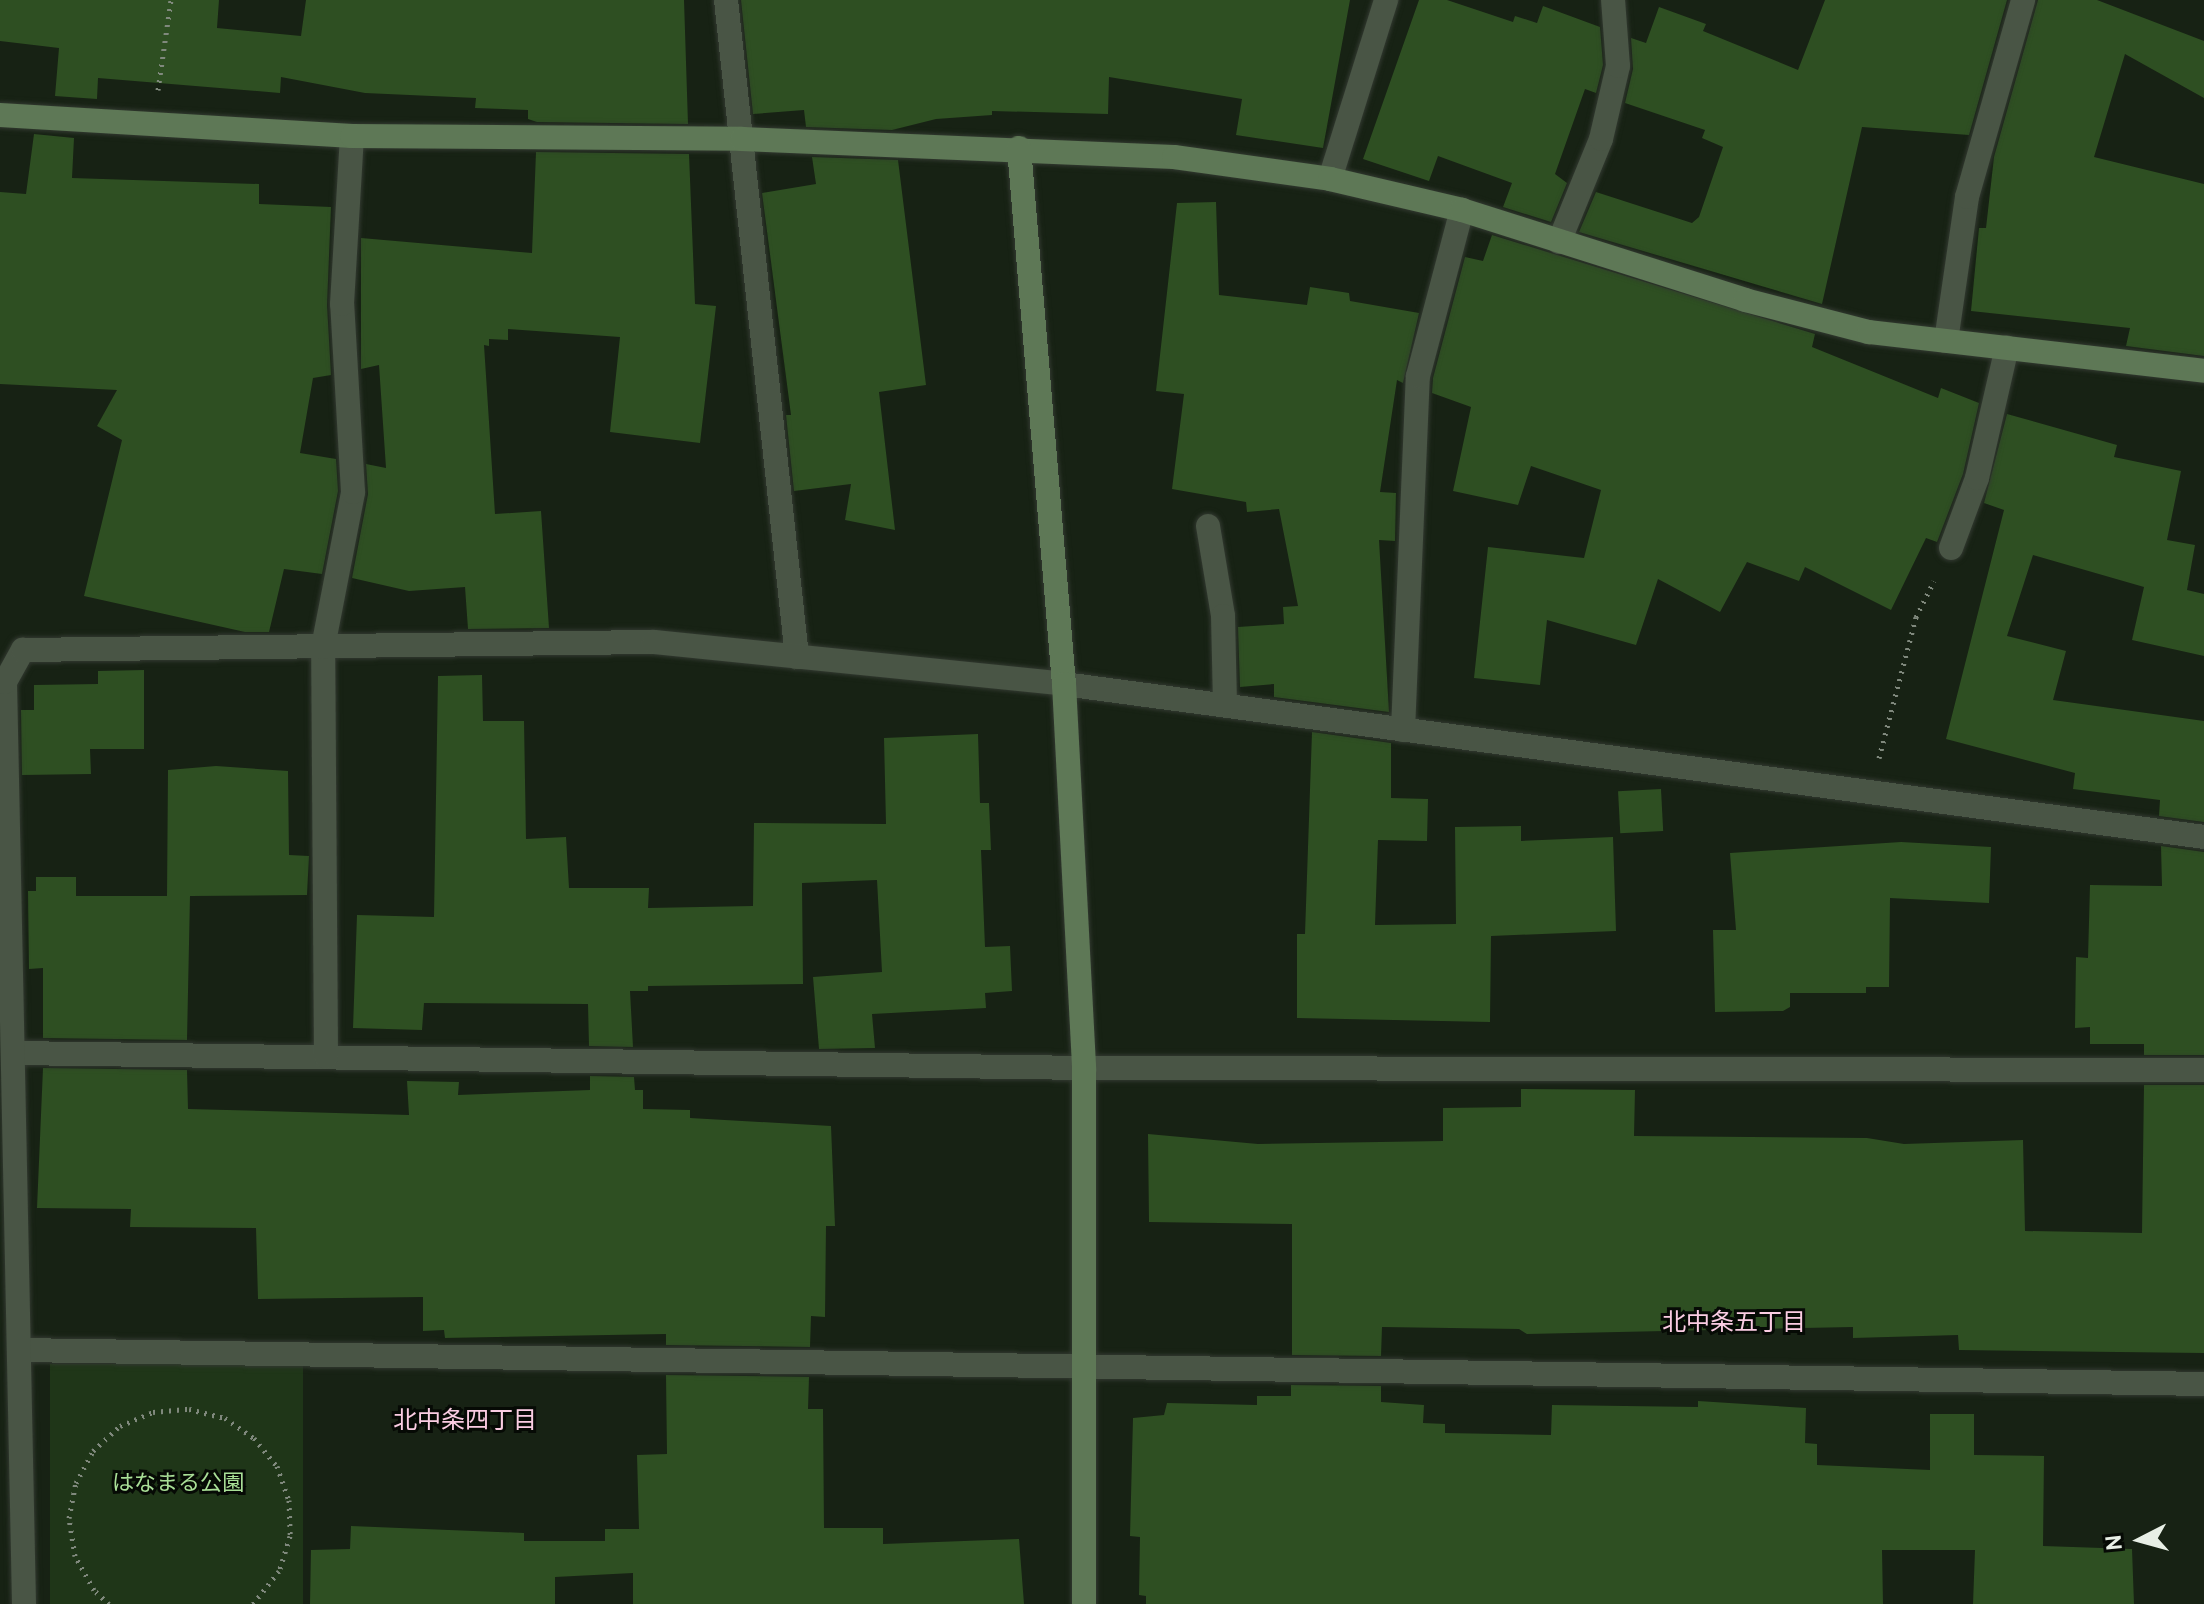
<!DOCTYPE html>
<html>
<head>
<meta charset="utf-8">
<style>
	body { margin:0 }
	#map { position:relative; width:2204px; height:1604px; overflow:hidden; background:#172214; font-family:Overpass,"Noto Sans JP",sans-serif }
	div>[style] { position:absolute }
	.green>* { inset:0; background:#1f3618; transform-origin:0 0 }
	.building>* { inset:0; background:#2e4f22; transform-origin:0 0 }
	.path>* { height:5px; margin-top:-2.5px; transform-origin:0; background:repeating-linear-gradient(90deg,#80897d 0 2px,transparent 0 8px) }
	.roads { filter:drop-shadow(0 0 2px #323930) drop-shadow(0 0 2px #323930) }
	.lane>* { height:24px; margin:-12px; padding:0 12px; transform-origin:12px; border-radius:12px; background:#495545 }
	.street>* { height:24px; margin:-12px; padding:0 12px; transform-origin:12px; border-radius:12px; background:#495545 }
	.secondary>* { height:24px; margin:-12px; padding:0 12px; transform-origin:12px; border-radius:12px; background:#5e7856 }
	span { translate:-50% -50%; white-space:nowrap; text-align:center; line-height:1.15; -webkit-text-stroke:6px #060a05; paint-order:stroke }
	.park-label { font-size:22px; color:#a9df97 }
	.neighbourhood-label { font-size:24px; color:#facce2 }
	.north { position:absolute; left:2100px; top:1500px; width:80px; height:80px; -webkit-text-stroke:6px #060a05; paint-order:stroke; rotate:264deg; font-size:22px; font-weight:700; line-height:32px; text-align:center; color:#e8efe6 }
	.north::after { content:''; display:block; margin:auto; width:28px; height:36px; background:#e8efe6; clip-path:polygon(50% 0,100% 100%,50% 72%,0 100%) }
</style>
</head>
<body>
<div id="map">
	<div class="green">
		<div style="left:303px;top:1364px;width:240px;height:253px;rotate:90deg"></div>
	</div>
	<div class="building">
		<div style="clip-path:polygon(0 0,219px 0,217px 28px,301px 36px,306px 0,684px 0,688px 124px,537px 122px,528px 119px,528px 110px,475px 108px,476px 98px,365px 93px,281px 77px,280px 93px,98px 78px,97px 99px,55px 96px,59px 48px,0 41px)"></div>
		<div style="clip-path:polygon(741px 0,1350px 0,1323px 148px,1236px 135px,1242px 99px,1109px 77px,1108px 114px,992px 111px,992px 115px,936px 119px,892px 130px,806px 127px,804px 110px,753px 114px)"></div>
		<div style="clip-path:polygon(1419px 0,1447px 0,1513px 22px,1515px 16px,1537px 23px,1543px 6px,1600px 27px,1603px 65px,1596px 93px,1585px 89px,1555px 174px,1567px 183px,1551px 222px,1503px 207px,1512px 183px,1438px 156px,1429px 181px,1363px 159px)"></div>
		<div style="clip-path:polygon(1825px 0,2007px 0,1969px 135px,1862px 127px,1822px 304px,1579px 232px,1596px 192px,1692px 223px,1699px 217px,1723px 147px,1702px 138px,1705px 130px,1625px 103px,1633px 69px,1631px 38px,1646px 43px,1659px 7px,1706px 24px,1703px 31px,1798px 70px)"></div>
		<div style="clip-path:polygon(2038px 0,2097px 0,2204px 41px,2204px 98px,2125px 54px,2094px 157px,2204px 184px,2204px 356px,2126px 346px,2130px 328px,1971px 311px,1979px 228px,1986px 228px,1994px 157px)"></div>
		<div style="clip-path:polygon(34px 134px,74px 138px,72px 178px,259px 184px,259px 204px,331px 207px,327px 305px,331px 375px,313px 378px,300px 453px,336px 459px,338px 491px,322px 574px,284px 569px,269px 632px,245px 632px,84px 596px,122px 440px,97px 426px,117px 390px,0 384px,0 192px,26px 194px)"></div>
		<div style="clip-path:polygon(536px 152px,689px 154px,695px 304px,716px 306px,700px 443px,610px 432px,620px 337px,508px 329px,508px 340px,489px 339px,489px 346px,484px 345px,495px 514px,541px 511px,549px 628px,468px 629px,465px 587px,409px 591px,352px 578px,368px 494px,366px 464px,386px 468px,379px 365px,361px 369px,361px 238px,532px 253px)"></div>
		<div style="clip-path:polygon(812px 157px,898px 160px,926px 385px,879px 392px,895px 530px,845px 520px,851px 484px,794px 491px,786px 415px,791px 415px,762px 193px,816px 184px)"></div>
		<div style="clip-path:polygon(1216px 202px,1219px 295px,1307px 305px,1310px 287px,1349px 293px,1350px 301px,1419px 313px,1403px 383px,1397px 380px,1380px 492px,1396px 493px,1395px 541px,1379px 540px,1389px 712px,1274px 697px,1274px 684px,1240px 687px,1238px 627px,1284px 624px,1283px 607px,1298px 606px,1279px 509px,1247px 512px,1246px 502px,1172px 489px,1184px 394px,1156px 391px,1177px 203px)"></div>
		<div style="clip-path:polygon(1492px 235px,1815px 334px,1812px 347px,1938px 398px,1941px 388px,1979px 403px,1963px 474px,1937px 542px,1926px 538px,1891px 610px,1805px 567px,1799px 581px,1747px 562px,1720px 612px,1658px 579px,1636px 645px,1547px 620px,1540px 685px,1474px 678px,1488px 547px,1584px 558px,1601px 490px,1531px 466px,1518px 505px,1453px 491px,1471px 407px,1432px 393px,1433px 378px,1465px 257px,1483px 261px)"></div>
		<div style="clip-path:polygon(2007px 414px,2117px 445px,2114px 457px,2181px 471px,2167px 540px,2195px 545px,2187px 590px,2204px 594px,2204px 656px,2132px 640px,2144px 587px,2033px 555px,2007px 636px,2066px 651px,2053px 700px,2204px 721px,2204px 822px,2159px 816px,2160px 800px,2073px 789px,2075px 773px,1946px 739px,2004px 510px,1984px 503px)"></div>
		<div style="clip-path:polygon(144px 670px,144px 749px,90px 749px,91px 774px,22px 775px,21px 710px,34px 710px,34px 685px,98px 684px,98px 671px)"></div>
		<div style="clip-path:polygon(482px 675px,483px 721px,524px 721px,526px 839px,566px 837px,569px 888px,649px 888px,648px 908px,753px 906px,754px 823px,886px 824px,884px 738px,978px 734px,980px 803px,989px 803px,991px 850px,981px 850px,985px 947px,1010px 946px,1012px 991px,985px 993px,986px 1008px,872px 1014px,875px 1048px,819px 1049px,813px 977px,882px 972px,877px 880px,802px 883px,803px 984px,648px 986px,648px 991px,630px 991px,633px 1047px,589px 1046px,588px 1004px,424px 1003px,422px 1030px,353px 1028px,357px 915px,434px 917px,438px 676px)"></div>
		<div style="clip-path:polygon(1312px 732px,1391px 743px,1391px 798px,1428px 799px,1427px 841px,1378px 840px,1375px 925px,1456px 924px,1455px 827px,1521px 826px,1521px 841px,1613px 837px,1616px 931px,1491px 936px,1490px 1022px,1297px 1018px,1297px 934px,1305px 934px)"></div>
		<div style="clip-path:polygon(216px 766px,288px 771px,289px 855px,309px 856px,307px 895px,190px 896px,187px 1040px,43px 1038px,43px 968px,29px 969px,28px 891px,36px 891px,36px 877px,76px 877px,76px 896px,175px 896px,167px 896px,168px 770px)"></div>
		<div style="left:1661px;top:789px;width:42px;height:43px;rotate:87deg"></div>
		<div style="clip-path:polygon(1901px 842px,1991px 847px,1989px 903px,1890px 898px,1889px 987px,1866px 987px,1866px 993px,1790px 993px,1790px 1007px,1783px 1011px,1715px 1012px,1713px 930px,1736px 930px,1730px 853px)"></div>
		<div style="clip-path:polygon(2161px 846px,2204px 852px,2204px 1055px,2144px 1055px,2144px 1044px,2090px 1044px,2090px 1027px,2075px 1028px,2076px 957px,2088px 958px,2090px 885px,2162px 886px)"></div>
		<div style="clip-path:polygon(43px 1068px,187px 1070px,188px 1109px,409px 1115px,407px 1081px,459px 1082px,458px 1095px,590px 1090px,590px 1076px,634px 1077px,635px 1090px,643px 1090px,643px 1109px,690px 1110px,690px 1118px,831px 1126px,835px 1226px,826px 1226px,825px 1317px,811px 1316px,810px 1347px,666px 1345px,666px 1334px,445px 1338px,444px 1330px,423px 1331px,423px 1297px,258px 1299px,256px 1228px,130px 1227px,131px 1209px,37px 1208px)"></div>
		<div style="clip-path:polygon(2144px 1085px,2204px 1085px,2204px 1353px,1959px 1350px,1958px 1335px,1853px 1338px,1853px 1327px,1527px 1334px,1519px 1329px,1382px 1327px,1381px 1356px,1292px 1355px,1292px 1224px,1149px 1222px,1148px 1134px,1258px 1144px,1443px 1141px,1443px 1108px,1521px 1107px,1521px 1089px,1635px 1090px,1634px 1136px,1867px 1138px,1904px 1144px,2023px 1140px,2025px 1231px,2142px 1233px)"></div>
		<div style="clip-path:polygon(666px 1375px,809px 1377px,808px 1409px,823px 1409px,824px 1528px,883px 1528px,883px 1544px,1019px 1539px,1024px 1604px,633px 1604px,633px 1573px,555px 1577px,555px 1604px,310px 1604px,311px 1550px,350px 1549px,351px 1526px,524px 1533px,524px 1541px,605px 1541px,605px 1529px,639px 1529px,637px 1455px,667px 1454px)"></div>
		<div style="clip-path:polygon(1291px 1385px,1381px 1386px,1381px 1402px,1424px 1405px,1423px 1423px,1445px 1424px,1445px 1433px,1551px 1435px,1552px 1405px,1698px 1407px,1698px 1401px,1806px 1408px,1805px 1443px,1817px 1444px,1817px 1465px,1930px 1470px,1930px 1414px,1974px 1414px,1974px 1455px,2044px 1456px,2043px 1546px,2132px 1549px,2134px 1604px,1973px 1604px,1975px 1550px,1882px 1550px,1883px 1604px,1146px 1604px,1146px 1596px,1139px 1595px,1140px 1537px,1130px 1536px,1133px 1418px,1164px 1415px,1167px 1403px,1257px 1405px,1257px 1396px,1291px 1396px)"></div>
	</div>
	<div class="path">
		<div style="left:158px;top:90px;width:91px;rotate:-81.8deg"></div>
		<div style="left:1879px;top:758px;width:146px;rotate:-75.3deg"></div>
		<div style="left:1916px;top:617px;width:40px;rotate:-63.4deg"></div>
		<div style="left:109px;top:1604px;width:21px;rotate:-137deg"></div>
		<div style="left:94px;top:1590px;width:39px;rotate:-119deg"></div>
		<div style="left:75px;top:1556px;width:38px;rotate:-99deg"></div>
		<div style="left:69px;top:1518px;width:36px;rotate:-79deg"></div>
		<div style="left:76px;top:1483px;width:36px;rotate:-62deg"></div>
		<div style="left:93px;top:1451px;width:37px;rotate:-43deg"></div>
		<div style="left:120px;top:1426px;width:36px;rotate:-23deg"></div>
		<div style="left:153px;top:1412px;width:36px;rotate:-5deg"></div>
		<div style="left:189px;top:1409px;width:37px;rotate:14deg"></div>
		<div style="left:225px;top:1418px;width:35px;rotate:35deg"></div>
		<div style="left:254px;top:1438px;width:36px;rotate:51deg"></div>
		<div style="left:277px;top:1466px;width:36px;rotate:71deg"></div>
		<div style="left:289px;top:1500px;width:36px;rotate:88deg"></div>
		<div style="left:290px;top:1536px;width:37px;rotate:107deg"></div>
		<div style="left:279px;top:1571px;width:42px;rotate:128.2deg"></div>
	</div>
	<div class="roads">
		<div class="lane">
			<div style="left:1559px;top:242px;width:111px;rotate:-67.8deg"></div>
			<div style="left:1601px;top:139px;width:75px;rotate:-76.9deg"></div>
			<div style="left:1618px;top:66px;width:66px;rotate:-94.3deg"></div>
			<div style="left:1208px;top:526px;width:91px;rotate:80.5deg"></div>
			<div style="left:1223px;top:616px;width:89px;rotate:88.7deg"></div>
			<div style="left:1951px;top:548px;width:75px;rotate:-69.6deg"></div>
			<div style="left:1977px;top:478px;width:134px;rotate:-77.1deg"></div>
		</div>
		<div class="street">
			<div style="left:726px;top:0;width:661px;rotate:83.83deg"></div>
			<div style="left:1330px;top:179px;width:188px;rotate:-72.6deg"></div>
			<div style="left:1946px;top:341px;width:146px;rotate:-81.7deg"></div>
			<div style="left:1967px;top:197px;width:205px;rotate:-74.1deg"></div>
			<div style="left:1403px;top:730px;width:354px;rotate:-87.6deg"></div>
			<div style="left:1418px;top:376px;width:172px;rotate:-75.2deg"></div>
			<div style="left:13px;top:1053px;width:1071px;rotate:0.8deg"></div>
			<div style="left:1084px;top:1068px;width:1120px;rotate:0.1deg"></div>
			<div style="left:326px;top:1057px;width:410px;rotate:-90.4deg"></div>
			<div style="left:323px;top:647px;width:158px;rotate:-79deg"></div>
			<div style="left:353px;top:492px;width:188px;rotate:-93.3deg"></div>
			<div style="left:342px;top:304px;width:168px;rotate:-86.6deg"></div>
			<div style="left:19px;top:1350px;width:2185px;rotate:0.89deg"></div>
			<div style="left:24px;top:1604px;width:922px;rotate:-91.18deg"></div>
			<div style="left:5px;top:682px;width:37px;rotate:-61deg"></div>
			<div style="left:23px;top:650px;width:631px;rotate:-0.73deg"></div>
			<div style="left:654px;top:642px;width:412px;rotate:5.8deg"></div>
			<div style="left:1064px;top:684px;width:1150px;rotate:7.64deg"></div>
		</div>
		<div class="secondary">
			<div style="left:0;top:115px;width:353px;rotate:3.4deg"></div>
			<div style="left:352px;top:136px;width:390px;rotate:0.4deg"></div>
			<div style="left:742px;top:139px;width:432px;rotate:2.4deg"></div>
			<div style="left:1174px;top:157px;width:158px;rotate:8deg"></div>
			<div style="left:1330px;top:179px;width:136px;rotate:13.2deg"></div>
			<div style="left:1462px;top:210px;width:297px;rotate:17.6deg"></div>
			<div style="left:1745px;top:300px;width:128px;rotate:14.5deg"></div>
			<div style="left:1869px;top:332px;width:337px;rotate:6.6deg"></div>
			<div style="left:1019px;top:148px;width:538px;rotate:85.2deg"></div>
			<div style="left:1064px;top:684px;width:385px;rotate:87deg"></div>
			<div style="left:1084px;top:1068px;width:536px;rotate:90deg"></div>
		</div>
	</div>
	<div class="park-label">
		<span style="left:178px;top:1485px">はなまる公園</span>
	</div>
	<div class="neighbourhood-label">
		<span style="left:1734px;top:1325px">北中条五丁目</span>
		<span style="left:465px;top:1423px">北中条四丁目</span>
	</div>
	<div class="north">N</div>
</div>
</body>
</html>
